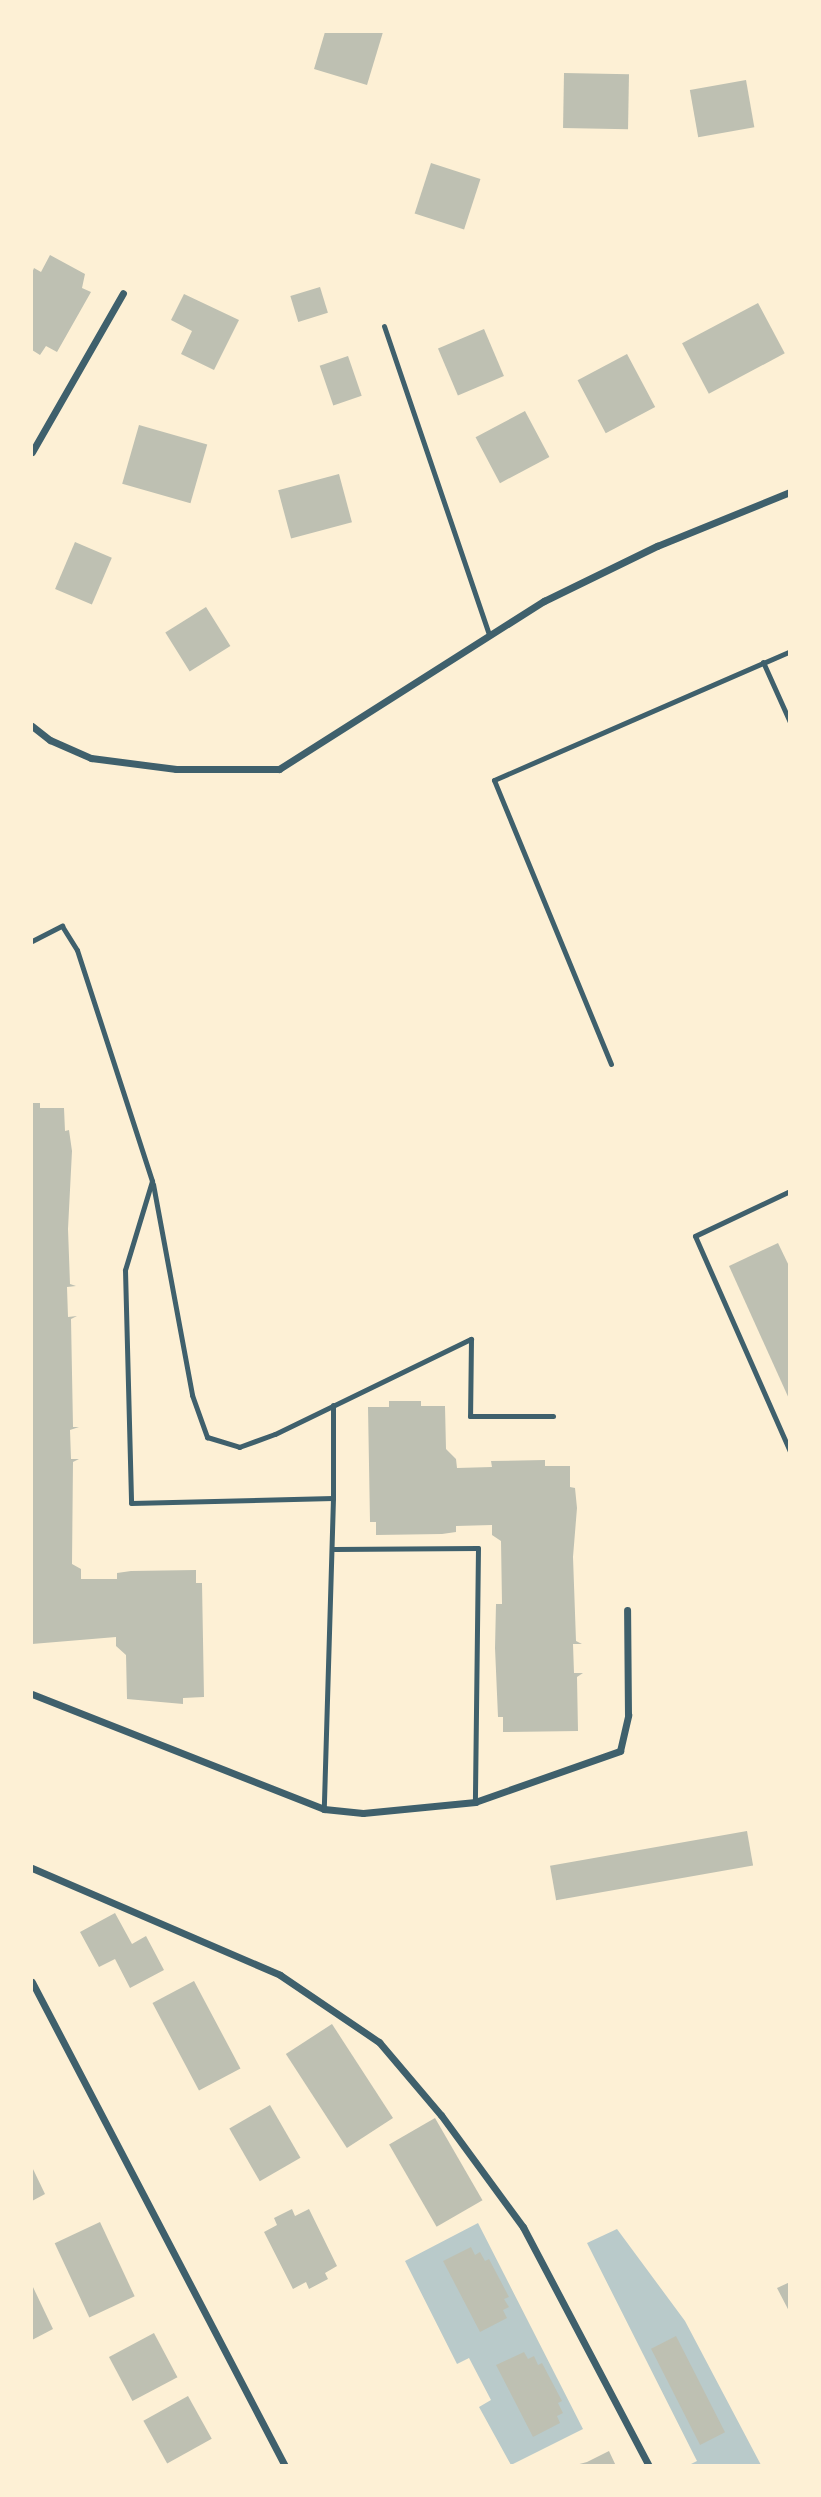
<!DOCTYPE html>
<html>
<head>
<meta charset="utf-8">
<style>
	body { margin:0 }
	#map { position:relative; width:821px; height:2497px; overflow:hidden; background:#fdf0d5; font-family:Lato,sans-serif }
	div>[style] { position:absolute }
	.green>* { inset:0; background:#b9caca }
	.building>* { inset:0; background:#bec0b2; transform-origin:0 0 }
	.service>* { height:5px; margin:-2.5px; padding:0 2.5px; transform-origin:2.5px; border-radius:2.5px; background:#3f606c }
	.minor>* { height:7px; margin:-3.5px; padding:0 3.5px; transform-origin:3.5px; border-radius:3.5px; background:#3f606c }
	span { translate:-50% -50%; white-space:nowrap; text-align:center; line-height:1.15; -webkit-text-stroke:5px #fdf0d5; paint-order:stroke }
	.frame { position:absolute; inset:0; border:33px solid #fdf0d5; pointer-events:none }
</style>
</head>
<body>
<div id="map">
	<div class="green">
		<div style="clip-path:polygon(478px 2223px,583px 2429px,511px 2465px,479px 2407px,491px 2400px,469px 2358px,457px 2364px,405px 2261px)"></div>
		<div style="clip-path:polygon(617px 2229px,685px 2321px,761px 2465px,689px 2465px,697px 2461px,587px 2243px)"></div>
	</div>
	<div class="building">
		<div style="clip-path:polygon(325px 32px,383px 32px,367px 85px,314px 69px)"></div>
		<div style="left:564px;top:73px;width:65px;height:55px;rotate:1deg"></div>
		<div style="left:746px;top:80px;width:48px;height:57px;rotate:80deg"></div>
		<div style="left:431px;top:163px;width:52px;height:53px;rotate:18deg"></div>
		<div style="clip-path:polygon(50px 255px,85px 274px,82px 288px,91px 292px,57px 352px,46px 346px,40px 355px,32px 350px,32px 273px,34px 268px,41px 272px)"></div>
		<div style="left:320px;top:287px;width:27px;height:31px;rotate:73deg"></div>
		<div style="clip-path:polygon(184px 294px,239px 320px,214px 370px,181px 354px,192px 331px,171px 320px)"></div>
		<div style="left:758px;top:303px;width:57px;height:86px;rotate:62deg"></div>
		<div style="left:484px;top:329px;width:51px;height:50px;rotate:67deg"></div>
		<div style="left:627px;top:354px;width:60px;height:56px;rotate:62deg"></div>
		<div style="left:348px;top:356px;width:42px;height:30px;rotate:71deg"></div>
		<div style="left:525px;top:411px;width:52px;height:56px;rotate:62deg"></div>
		<div style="left:139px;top:425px;width:71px;height:61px;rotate:16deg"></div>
		<div style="left:339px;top:474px;width:50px;height:63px;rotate:75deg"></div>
		<div style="left:75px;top:542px;width:40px;height:51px;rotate:23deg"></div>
		<div style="left:206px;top:607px;width:46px;height:48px;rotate:58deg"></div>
		<div style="clip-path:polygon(32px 1103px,40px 1103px,40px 1108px,64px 1108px,65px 1131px,69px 1130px,72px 1151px,68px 1229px,70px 1284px,76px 1286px,67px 1287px,68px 1317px,77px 1316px,71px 1319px,73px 1427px,79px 1427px,70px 1430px,71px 1459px,79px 1459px,73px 1462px,72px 1564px,81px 1569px,81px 1579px,117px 1579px,117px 1573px,131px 1571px,196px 1570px,196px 1583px,202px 1583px,204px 1697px,183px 1698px,183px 1704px,127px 1699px,126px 1655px,116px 1646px,116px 1637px,32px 1644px)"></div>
		<div style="clip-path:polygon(778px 1243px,790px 1268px,790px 1401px,729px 1266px)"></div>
		<div style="clip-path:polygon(389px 1401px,421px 1401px,421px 1406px,445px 1406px,446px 1449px,456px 1459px,457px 1468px,492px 1467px,491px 1461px,545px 1460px,545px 1466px,570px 1466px,570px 1487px,575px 1488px,577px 1508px,573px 1557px,576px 1641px,582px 1644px,573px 1644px,574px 1673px,583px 1673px,577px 1677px,578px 1731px,503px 1732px,503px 1717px,498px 1717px,495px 1648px,496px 1604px,502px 1604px,501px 1541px,492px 1535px,492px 1525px,456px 1526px,456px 1532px,442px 1534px,376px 1535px,376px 1522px,370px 1522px,368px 1407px,389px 1407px)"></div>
		<div style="left:747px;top:1831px;width:35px;height:200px;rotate:80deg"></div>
		<div style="clip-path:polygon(115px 1913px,132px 1944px,146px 1936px,164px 1970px,130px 1988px,115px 1959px,99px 1967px,80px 1932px)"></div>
		<div style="left:194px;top:1981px;width:99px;height:47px;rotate:62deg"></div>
		<div style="left:332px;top:2024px;width:112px;height:55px;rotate:57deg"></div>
		<div style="left:270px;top:2105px;width:61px;height:47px;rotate:60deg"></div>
		<div style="left:435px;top:2118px;width:95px;height:53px;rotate:60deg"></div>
		<div style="clip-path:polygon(32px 2167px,45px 2194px,32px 2201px)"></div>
		<div style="clip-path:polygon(292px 2209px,295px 2216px,309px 2209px,337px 2266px,325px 2273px,328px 2279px,309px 2289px,306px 2282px,293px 2289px,264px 2232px,277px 2225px,274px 2218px)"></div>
		<div style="left:100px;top:2222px;width:82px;height:50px;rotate:65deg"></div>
		<div style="clip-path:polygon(471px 2247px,475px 2255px,480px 2252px,485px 2261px,489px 2259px,509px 2297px,504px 2299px,509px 2307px,503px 2310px,507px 2318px,480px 2332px,443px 2261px)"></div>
		<div style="clip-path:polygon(790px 2282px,790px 2313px,777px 2288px)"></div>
		<div style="clip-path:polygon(32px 2285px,53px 2329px,32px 2340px)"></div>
		<div style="left:154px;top:2333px;width:50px;height:51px;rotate:62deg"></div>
		<div style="left:676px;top:2336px;width:108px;height:28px;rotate:63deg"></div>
		<div style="clip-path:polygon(524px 2352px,528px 2359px,534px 2356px,538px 2365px,542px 2363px,562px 2401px,558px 2403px,563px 2413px,557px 2416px,560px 2423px,533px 2437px,496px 2365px)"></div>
		<div style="left:188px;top:2396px;width:49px;height:51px;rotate:61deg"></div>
		<div style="clip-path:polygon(609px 2451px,616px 2466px,572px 2466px,587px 2462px)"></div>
	</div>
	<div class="service">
		<div style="left:384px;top:326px;width:326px;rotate:71.2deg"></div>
		<div style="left:763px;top:662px;width:66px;rotate:65.8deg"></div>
		<div style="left:32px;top:941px;width:34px;rotate:-27deg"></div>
		<div style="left:62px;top:926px;width:28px;rotate:58deg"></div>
		<div style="left:77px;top:950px;width:243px;rotate:72deg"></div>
		<div style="left:152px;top:1181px;width:93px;rotate:106.9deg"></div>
		<div style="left:125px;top:1270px;width:233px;rotate:88.5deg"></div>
		<div style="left:131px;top:1503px;width:202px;rotate:-1.4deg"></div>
		<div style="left:333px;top:1498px;width:311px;rotate:91.7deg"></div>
		<div style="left:611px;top:1064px;width:307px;rotate:-112.4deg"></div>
		<div style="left:494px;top:780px;width:323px;rotate:-23.5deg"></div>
		<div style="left:153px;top:1184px;width:215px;rotate:79.5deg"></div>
		<div style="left:192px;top:1395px;width:45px;rotate:70.3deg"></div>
		<div style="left:207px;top:1437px;width:34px;rotate:17deg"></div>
		<div style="left:239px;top:1447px;width:38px;rotate:-20deg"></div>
		<div style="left:275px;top:1434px;width:218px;rotate:-25.9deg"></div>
		<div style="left:471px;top:1339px;width:77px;rotate:90.7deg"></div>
		<div style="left:470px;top:1416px;width:83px"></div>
		<div style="left:790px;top:1191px;width:105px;rotate:154.7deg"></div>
		<div style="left:695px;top:1236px;width:235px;rotate:66.2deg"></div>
		<div style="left:333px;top:1405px;width:93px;rotate:90deg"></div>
		<div style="left:334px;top:1549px;width:144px;rotate:-0.4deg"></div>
		<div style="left:478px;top:1548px;width:254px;rotate:90.7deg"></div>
	</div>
	<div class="minor">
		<div style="left:32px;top:452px;width:183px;rotate:-60.2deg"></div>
		<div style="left:32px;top:726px;width:23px;rotate:38deg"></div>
		<div style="left:50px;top:740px;width:45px;rotate:23.7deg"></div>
		<div style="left:91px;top:758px;width:86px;rotate:7.4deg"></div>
		<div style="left:176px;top:769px;width:103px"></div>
		<div style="left:279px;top:769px;width:314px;rotate:-32.4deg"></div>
		<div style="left:544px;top:601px;width:126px;rotate:-26deg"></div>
		<div style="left:657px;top:546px;width:144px;rotate:-22.1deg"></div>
		<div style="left:32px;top:1694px;width:314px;rotate:21.5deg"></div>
		<div style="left:324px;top:1809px;width:39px;rotate:6deg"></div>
		<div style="left:363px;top:1813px;width:113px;rotate:-5.6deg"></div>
		<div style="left:475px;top:1802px;width:154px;rotate:-19.4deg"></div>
		<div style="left:620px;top:1751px;width:37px;rotate:-77deg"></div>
		<div style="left:628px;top:1715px;width:105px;rotate:-90.5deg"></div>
		<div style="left:32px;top:1868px;width:270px;rotate:23.3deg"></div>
		<div style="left:280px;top:1975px;width:120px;rotate:34.1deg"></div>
		<div style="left:379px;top:2042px;width:96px;rotate:49.7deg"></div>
		<div style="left:441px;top:2115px;width:139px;rotate:53.8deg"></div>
		<div style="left:523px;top:2227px;width:270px;rotate:62.2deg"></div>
		<div style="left:32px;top:1982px;width:546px;rotate:62.4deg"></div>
	</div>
	<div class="frame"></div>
</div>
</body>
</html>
